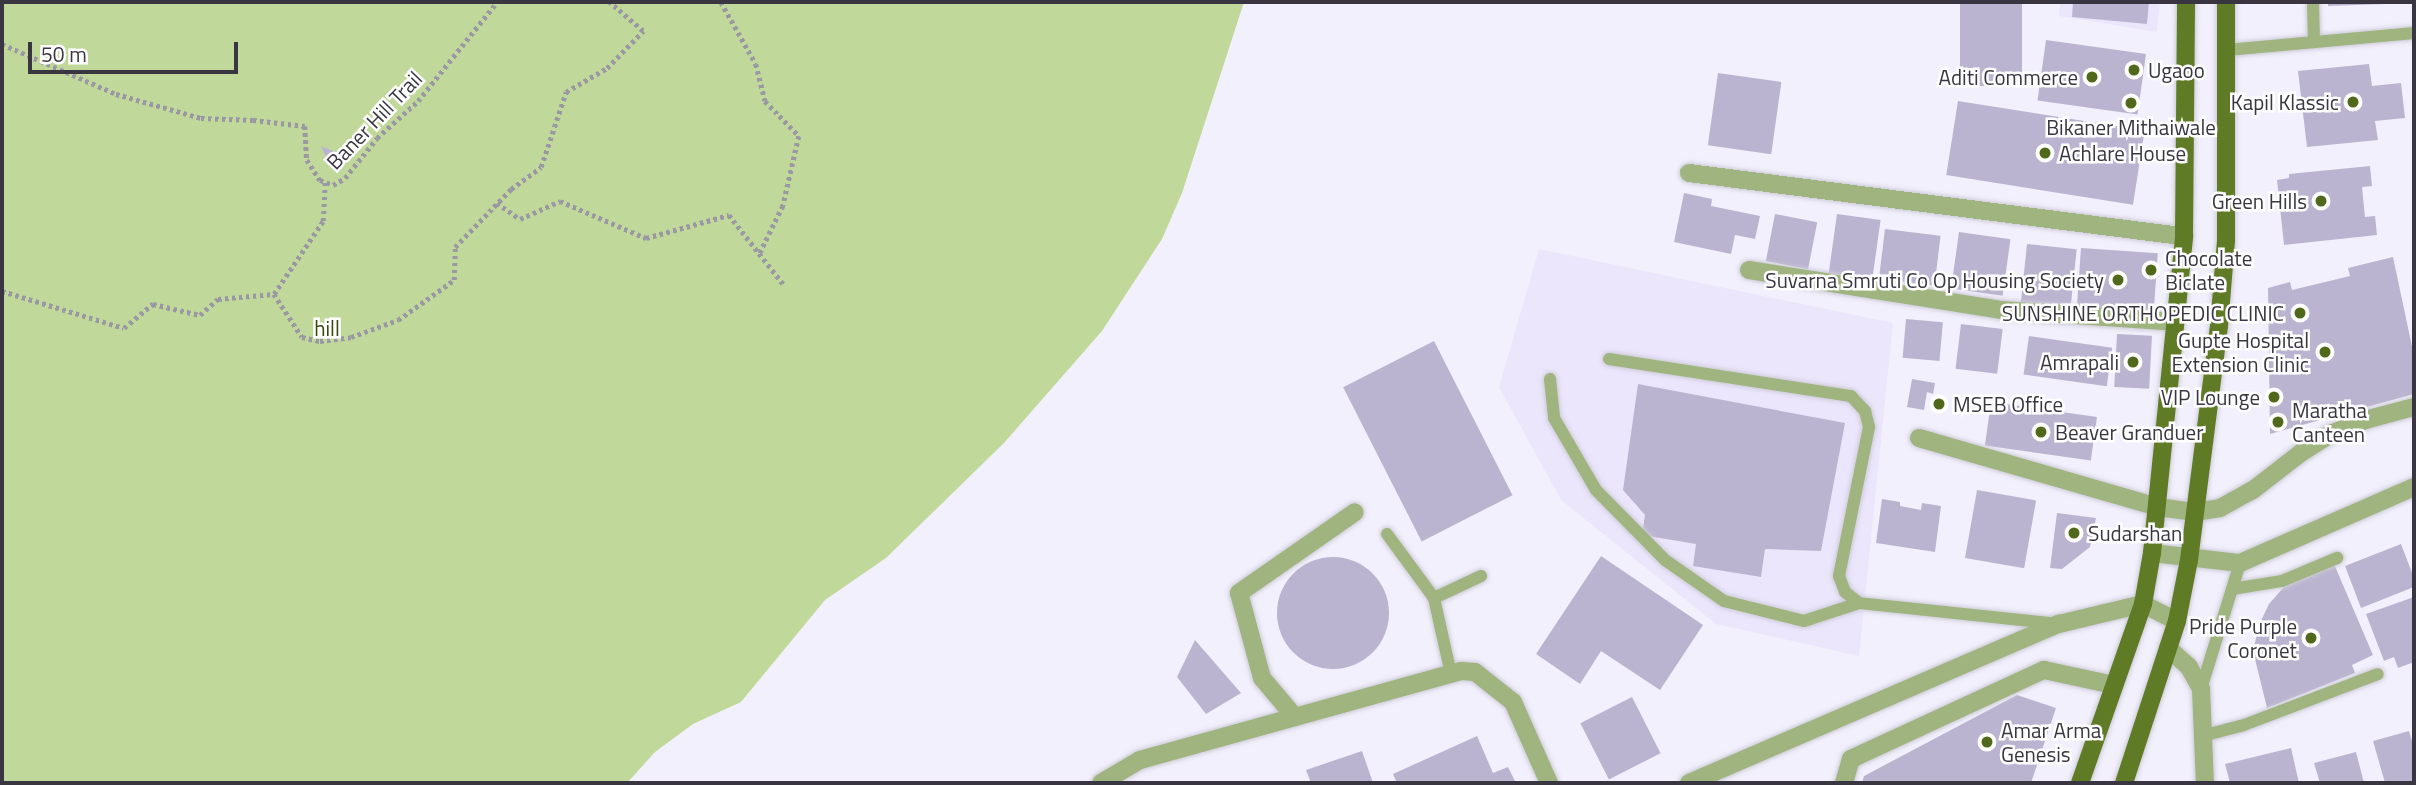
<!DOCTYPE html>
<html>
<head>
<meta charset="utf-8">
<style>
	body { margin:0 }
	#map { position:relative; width:2416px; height:785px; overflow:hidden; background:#f2f0fc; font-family:"Titillium Web",sans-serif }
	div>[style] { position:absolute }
	.built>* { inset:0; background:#ebe6fc }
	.green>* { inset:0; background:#c0d99a }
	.building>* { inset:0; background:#bbb4d0; transform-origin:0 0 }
	.round { border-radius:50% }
	.path>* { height:4.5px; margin-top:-2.25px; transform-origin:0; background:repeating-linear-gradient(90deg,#9b98a4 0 3.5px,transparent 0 7px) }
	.roads { filter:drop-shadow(0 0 2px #cdcbd7) drop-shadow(0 0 2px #cdcbd7) }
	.service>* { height:12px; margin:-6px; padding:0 6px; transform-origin:6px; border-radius:6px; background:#9fb47e }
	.minor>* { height:18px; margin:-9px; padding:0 9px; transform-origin:9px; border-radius:9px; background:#9fb47e }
	.primary>* { height:18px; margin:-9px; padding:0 9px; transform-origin:9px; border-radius:9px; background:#607b25 }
	.dots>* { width:19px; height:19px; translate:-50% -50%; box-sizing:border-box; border:4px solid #fff; border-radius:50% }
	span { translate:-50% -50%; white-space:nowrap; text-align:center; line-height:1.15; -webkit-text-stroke:5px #fff; paint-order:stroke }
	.poi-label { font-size:21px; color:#393642 }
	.left { translate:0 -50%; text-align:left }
	.right { translate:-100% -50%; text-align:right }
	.street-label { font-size:21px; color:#393642 }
	.park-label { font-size:21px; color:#36480d }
	.frame { position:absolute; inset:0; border:4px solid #393642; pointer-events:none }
	.scale { position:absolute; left:28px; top:42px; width:210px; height:32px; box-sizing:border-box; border:4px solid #393642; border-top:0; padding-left:9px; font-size:21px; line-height:24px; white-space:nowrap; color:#393642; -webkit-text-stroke:5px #fff; paint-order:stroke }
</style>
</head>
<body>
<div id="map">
	<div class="built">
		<div style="clip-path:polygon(2060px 2px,2160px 2px,2157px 32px,2059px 16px)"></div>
		<div style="clip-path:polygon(1539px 249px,1893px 323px,1859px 656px,1716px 624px,1561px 500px,1499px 387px)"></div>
	</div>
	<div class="green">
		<div style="clip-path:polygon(2px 2px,1244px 2px,1182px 193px,1162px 239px,1102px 331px,1004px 443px,886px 558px,825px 600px,741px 702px,693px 724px,655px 752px,627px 783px,2px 783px)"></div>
	</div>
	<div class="building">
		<div style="left:1960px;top:2px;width:62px;height:84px"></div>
		<div style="clip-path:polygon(2073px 2px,2149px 2px,2147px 24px,2072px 17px)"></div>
		<div style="clip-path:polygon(2328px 2px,2386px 2px,2386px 4px,2328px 6px)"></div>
		<div style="left:2046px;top:40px;width:101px;height:61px;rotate:8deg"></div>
		<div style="clip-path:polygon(2369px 64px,2372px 86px,2401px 83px,2405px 118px,2375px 121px,2378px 140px,2307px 147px,2298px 71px)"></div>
		<div style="left:1718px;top:73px;width:64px;height:73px;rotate:8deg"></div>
		<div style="left:1958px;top:101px;width:189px;height:75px;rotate:9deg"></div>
		<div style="clip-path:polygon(321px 146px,336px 152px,338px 162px,327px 159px)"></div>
		<div style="clip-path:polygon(2370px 166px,2372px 186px,2362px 187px,2365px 217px,2375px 216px,2377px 235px,2284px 245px,2277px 180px,2289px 178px,2289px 174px)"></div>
		<div style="clip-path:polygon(1684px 193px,1712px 199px,1711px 206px,1760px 216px,1755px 239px,1735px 235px,1731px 254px,1674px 242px)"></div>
		<div style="left:1775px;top:214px;width:43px;height:48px;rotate:11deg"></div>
		<div style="left:1837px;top:214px;width:44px;height:60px;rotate:8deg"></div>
		<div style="left:1885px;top:229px;width:56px;height:50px;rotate:7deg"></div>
		<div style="left:1959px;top:232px;width:52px;height:57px;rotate:8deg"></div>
		<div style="left:2027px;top:244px;width:50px;height:62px;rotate:6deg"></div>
		<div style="left:2081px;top:248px;width:77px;height:59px;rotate:4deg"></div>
		<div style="clip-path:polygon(2393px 257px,2414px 356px,2414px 394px,2270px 434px,2268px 288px,2290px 282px,2292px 290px,2350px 276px,2348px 268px)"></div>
		<div style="left:1906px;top:319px;width:37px;height:39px;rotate:5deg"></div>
		<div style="left:1961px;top:324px;width:42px;height:45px;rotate:7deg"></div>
		<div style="left:2117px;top:334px;width:35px;height:53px;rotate:3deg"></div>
		<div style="left:2029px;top:336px;width:84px;height:39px;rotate:8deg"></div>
		<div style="left:1434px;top:341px;width:173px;height:102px;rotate:63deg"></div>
		<div style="clip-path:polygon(1912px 379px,1935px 383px,1933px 394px,1927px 392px,1924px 410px,1907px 407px)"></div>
		<div style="clip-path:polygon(1638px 384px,1845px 423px,1821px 551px,1765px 549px,1761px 577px,1693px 566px,1696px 544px,1642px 535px,1645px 515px,1623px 490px)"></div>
		<div style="left:1991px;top:402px;width:107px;height:44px;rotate:8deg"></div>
		<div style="left:1977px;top:490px;width:60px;height:69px;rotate:10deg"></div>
		<div style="clip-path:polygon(1882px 499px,1900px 502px,1900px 506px,1921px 510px,1922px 503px,1941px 506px,1935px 552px,1876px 543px)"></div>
		<div style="clip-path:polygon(2057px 513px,2096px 518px,2090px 547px,2062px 569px,2050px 568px)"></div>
		<div style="clip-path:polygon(2401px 544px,2414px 578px,2414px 587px,2361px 608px,2345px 566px)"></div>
		<div style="clip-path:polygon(1601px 556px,1703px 625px,1660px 690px,1601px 651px,1580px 684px,1536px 654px)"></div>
		<div class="round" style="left:1277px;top:557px;width:112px;height:112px"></div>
		<div style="clip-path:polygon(2334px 564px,2373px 655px,2352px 665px,2355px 673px,2267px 708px,2253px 651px,2259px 625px,2269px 604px,2283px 588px,2307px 574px)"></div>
		<div style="clip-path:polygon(2414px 597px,2414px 662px,2398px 668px,2394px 657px,2384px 661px,2366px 614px)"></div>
		<div style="clip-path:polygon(1195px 640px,1241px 693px,1206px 714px,1177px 677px)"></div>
		<div style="clip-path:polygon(2017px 695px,2056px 708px,2031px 783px,1862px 783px,1864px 776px)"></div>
		<div style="left:1632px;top:697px;width:63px;height:58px;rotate:63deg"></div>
		<div style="clip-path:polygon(2409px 731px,2414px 748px,2414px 783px,2385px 783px,2373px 741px)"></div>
		<div style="clip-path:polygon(1477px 736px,1493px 773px,1508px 767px,1516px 783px,1397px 783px,1393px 774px)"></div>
		<div style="clip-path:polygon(2291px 748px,2299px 783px,2230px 783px,2225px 764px)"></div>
		<div style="clip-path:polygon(1362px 751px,1373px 783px,1311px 783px,1306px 770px)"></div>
		<div style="clip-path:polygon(2356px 752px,2364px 783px,2320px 783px,2314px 763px)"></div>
	</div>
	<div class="path">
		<div style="left:721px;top:2px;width:71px;rotate:60.6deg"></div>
		<div style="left:756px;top:64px;width:38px;rotate:76deg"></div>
		<div style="left:765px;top:101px;width:49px;rotate:45.8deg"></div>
		<div style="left:799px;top:136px;width:72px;rotate:102.9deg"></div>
		<div style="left:783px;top:206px;width:55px;rotate:116.1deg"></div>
		<div style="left:2px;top:44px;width:124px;rotate:23.7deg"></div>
		<div style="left:116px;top:94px;width:88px;rotate:15.8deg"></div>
		<div style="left:201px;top:118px;width:52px;rotate:2.2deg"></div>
		<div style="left:253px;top:120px;width:52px;rotate:6.6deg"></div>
		<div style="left:305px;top:126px;width:34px;rotate:87deg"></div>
		<div style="left:307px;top:160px;width:24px;rotate:57deg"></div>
		<div style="left:320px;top:180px;width:14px;rotate:21deg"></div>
		<div style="left:333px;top:185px;width:14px;rotate:-30deg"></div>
		<div style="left:345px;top:178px;width:51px;rotate:-51.3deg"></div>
		<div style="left:377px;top:138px;width:55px;rotate:-42.1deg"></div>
		<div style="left:418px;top:101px;width:127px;rotate:-51.4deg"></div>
		<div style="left:497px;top:203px;width:28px;rotate:35deg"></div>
		<div style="left:520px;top:219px;width:44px;rotate:-24.2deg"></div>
		<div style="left:560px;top:201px;width:94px;rotate:23.3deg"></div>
		<div style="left:646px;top:238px;width:86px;rotate:-15.5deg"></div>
		<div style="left:729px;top:215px;width:89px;rotate:51.8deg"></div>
		<div style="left:2px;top:291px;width:127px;rotate:16.9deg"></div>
		<div style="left:124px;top:328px;width:38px;rotate:-40deg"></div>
		<div style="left:153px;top:304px;width:48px;rotate:13.2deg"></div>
		<div style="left:200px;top:315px;width:24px;rotate:-42deg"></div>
		<div style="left:218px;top:299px;width:56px;rotate:-5.1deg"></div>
		<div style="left:274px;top:294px;width:51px;rotate:56.9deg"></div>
		<div style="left:302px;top:337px;width:18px;rotate:13deg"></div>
		<div style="left:320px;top:341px;width:31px;rotate:-7deg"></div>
		<div style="left:351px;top:337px;width:50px;rotate:-19.9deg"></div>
		<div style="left:398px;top:320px;width:69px;rotate:-35.5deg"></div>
		<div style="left:454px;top:280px;width:33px;rotate:-88deg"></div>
		<div style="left:455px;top:247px;width:81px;rotate:-46deg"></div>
		<div style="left:511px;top:189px;width:37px;rotate:-36deg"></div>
		<div style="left:541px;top:167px;width:79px;rotate:-71.6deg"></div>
		<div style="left:566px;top:92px;width:48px;rotate:-30.3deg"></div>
		<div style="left:607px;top:68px;width:52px;rotate:-45.8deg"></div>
		<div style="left:643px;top:31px;width:45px;rotate:-139.5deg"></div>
		<div style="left:274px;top:294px;width:88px;rotate:-56.1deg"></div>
		<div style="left:323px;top:221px;width:39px;rotate:-87deg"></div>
	</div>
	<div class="roads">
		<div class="service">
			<div style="left:2313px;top:2px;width:40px;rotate:88.6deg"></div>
			<div style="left:2227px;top:50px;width:188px;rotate:-5.2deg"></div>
			<div style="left:1609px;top:359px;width:245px;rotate:8.7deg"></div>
			<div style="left:1851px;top:396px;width:21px;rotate:47deg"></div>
			<div style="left:1865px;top:411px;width:16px;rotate:76deg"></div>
			<div style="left:1869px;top:427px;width:152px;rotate:101.4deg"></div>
			<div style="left:1839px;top:576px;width:17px;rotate:69deg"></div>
			<div style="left:1845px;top:592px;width:18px;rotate:38deg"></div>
			<div style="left:1859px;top:603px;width:200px;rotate:6deg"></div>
			<div style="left:1550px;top:379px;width:39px;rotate:84deg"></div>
			<div style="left:1554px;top:418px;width:83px;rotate:59.7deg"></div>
			<div style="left:1596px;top:490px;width:98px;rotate:45.4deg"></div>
			<div style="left:1665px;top:560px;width:72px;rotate:34.8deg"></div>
			<div style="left:1724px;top:601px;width:82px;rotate:14deg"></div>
			<div style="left:1804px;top:621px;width:58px;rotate:-18.1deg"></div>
			<div style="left:1387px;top:534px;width:79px;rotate:53.7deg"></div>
			<div style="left:1434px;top:598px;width:78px;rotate:77.4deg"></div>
			<div style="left:2232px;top:589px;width:51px;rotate:-9.1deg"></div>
			<div style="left:2282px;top:581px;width:60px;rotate:-22.7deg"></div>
			<div style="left:1434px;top:598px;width:52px;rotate:-25.1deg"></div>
			<div style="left:2201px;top:689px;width:132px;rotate:-72.8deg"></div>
			<div style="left:2202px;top:736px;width:43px;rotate:-14.7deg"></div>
			<div style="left:2244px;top:725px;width:143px;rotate:-20.8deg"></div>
		</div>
		<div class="minor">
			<div style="left:1689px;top:173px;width:499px;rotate:7.3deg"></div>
			<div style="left:1749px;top:270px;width:255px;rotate:9deg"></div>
			<div style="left:2001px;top:310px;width:174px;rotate:3.9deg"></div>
			<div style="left:1919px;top:438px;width:249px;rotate:16.1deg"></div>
			<div style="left:2158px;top:507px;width:37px;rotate:8deg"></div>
			<div style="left:2195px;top:512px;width:25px;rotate:-9deg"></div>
			<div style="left:2220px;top:508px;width:38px;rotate:-29deg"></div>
			<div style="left:2253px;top:490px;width:62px;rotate:-37.8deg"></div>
			<div style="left:2302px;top:452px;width:36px;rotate:-32deg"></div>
			<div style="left:2333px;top:433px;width:35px;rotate:-22deg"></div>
			<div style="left:2365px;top:420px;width:51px;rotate:-14.9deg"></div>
			<div style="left:2152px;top:553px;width:89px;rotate:6.5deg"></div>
			<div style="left:2240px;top:563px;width:190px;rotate:-23.6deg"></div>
			<div style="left:2168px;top:648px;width:28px;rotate:42deg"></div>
			<div style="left:2189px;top:667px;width:25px;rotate:61deg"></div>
			<div style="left:2201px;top:689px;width:94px;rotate:87.6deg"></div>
			<div style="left:1294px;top:716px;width:50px;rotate:-130.1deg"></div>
			<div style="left:1262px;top:678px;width:88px;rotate:-105.1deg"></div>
			<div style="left:1239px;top:593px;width:141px;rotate:-34.9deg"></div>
			<div style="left:1101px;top:783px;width:45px;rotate:-30.5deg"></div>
			<div style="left:1140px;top:760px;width:333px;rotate:-15.5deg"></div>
			<div style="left:1461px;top:671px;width:14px;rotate:4deg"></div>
			<div style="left:1475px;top:672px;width:48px;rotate:38.3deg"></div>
			<div style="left:1513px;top:702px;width:89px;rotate:66deg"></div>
			<div style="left:1689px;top:783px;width:403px;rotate:-23.3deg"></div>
			<div style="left:2059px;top:624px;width:86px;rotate:-13.4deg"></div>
			<div style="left:2143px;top:604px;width:38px;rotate:27deg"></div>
			<div style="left:1844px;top:783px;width:25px;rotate:-74deg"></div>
			<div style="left:1851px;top:759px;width:213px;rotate:-24.8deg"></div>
			<div style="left:2044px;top:670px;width:72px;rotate:12.1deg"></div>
		</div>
		<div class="primary">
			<div style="left:2080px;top:783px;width:190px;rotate:-70.6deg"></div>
			<div style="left:2143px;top:604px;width:52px;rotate:-80deg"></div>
			<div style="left:2152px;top:553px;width:319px;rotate:-84.2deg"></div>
			<div style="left:2184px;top:236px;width:234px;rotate:-89.5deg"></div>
			<div style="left:2124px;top:783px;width:170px;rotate:-71.9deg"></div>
			<div style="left:2177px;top:621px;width:62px;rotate:-78.9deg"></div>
			<div style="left:2189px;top:560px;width:236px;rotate:-82.7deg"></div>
			<div style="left:2219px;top:326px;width:86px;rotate:-85.3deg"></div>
			<div style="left:2226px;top:240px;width:238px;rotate:-90deg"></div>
		</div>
	</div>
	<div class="dots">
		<div style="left:2134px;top:70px;background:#506819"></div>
		<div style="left:2092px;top:77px;background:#506819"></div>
		<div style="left:2353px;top:102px;background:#506819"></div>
		<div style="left:2131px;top:103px;background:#506819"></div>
		<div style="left:2045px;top:153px;background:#506819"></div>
		<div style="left:2321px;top:201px;background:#506819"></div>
		<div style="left:2151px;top:270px;background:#506819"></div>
		<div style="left:2118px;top:280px;background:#506819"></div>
		<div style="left:2300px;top:313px;background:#506819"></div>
		<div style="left:2325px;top:352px;background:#506819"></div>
		<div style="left:2133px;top:362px;background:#506819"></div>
		<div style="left:2274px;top:397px;background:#506819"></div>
		<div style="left:1939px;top:404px;background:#506819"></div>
		<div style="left:2278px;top:422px;background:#506819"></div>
		<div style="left:2041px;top:432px;background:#506819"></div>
		<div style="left:2074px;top:533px;background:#506819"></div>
		<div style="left:2311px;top:638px;background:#506819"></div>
		<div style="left:1987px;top:742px;background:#506819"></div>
	</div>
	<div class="poi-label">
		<span class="left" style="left:2148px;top:70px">Ugaoo</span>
		<span class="right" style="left:2078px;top:77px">Aditi Commerce</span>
		<span class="right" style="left:2339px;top:102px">Kapil Klassic</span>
		<span style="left:2131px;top:127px">Bikaner Mithaiwale</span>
		<span class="left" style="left:2059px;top:153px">Achlare House</span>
		<span class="right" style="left:2307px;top:201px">Green Hills</span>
		<span class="left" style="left:2165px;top:270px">Chocolate<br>Biclate</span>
		<span class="right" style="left:2104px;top:280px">Suvarna Smruti Co Op Housing Society</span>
		<span class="right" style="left:2284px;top:313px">SUNSHINE ORTHOPEDIC CLINIC</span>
		<span class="right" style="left:2309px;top:352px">Gupte Hospital<br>Extension Clinic</span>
		<span class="right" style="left:2119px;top:362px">Amrapali</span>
		<span class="right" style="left:2260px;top:397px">VIP Lounge</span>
		<span class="left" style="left:1953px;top:404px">MSEB Office</span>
		<span class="left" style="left:2292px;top:422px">Maratha<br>Canteen</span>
		<span class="left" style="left:2055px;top:432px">Beaver Granduer</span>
		<span class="left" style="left:2088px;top:533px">Sudarshan</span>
		<span class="right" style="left:2297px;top:638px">Pride Purple<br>Coronet</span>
		<span class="left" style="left:2001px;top:742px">Amar Arma<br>Genesis</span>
	</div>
	<div class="street-label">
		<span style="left:374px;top:120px;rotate:-46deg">Baner Hill Trail</span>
	</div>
	<div class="park-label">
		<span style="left:327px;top:328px">hill</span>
	</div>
	<div class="frame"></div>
	<div class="scale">50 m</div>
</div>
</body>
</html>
